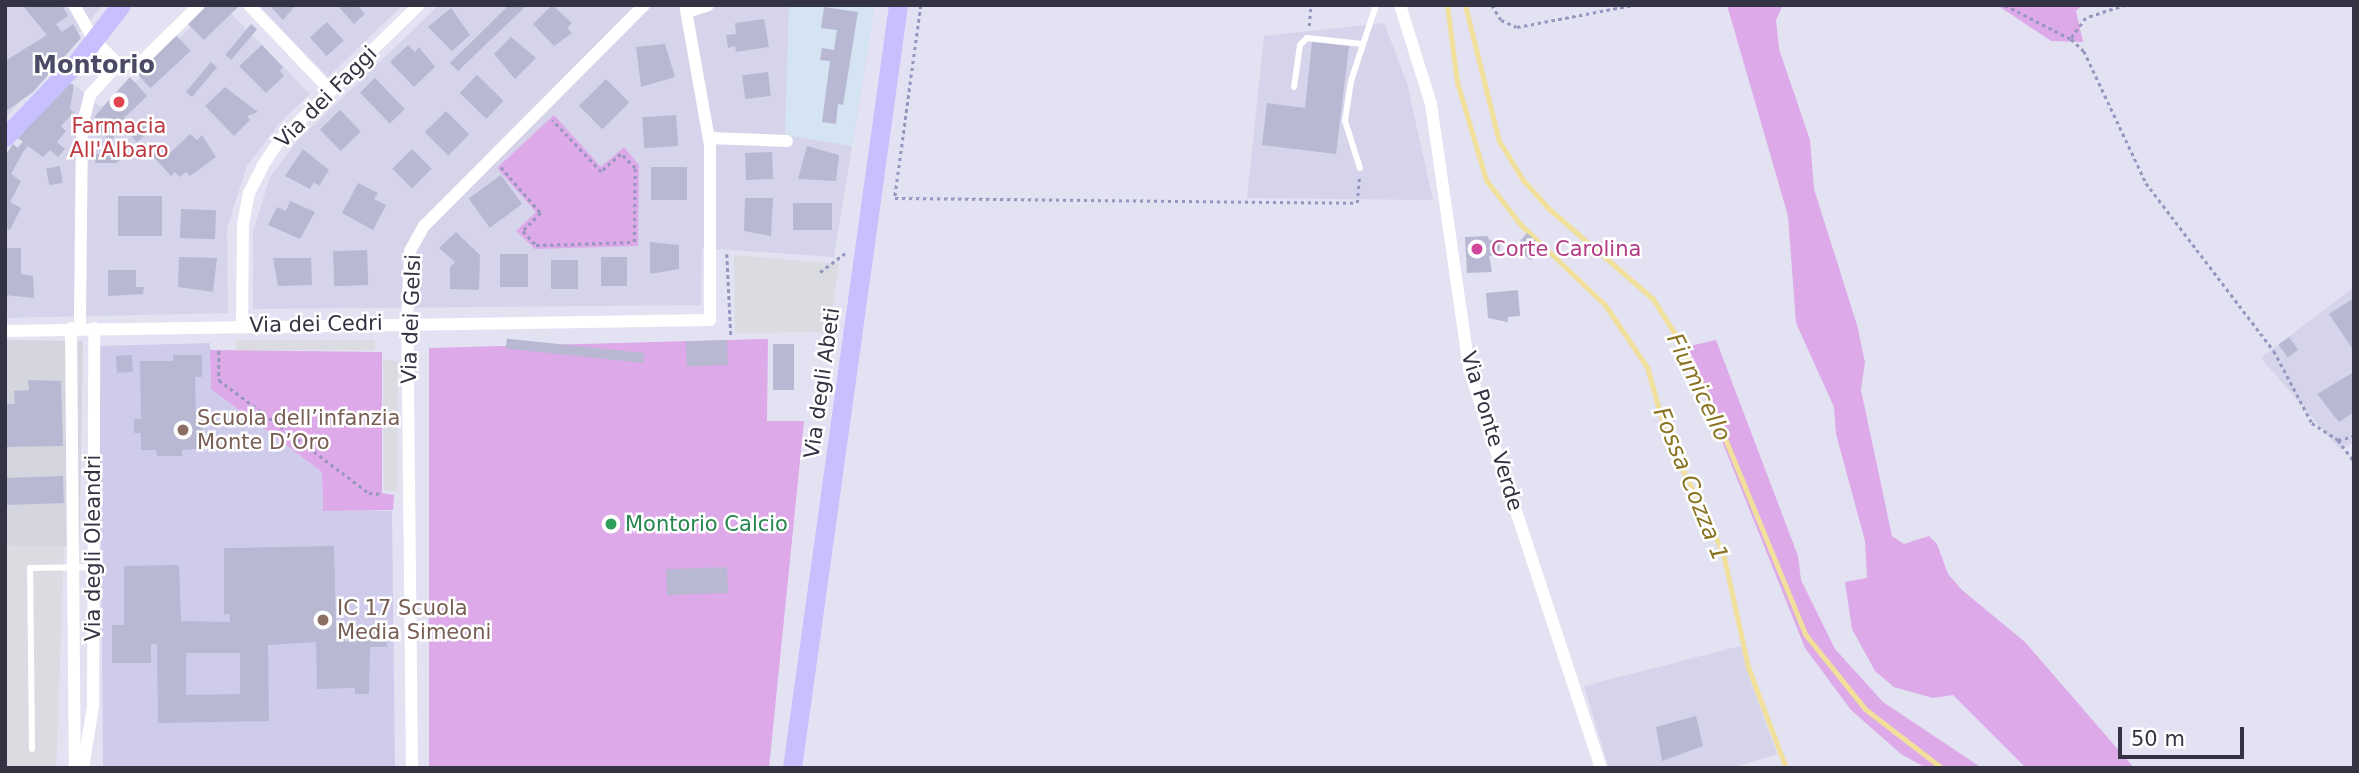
<!DOCTYPE html>
<html>
<head>
<meta charset="utf-8">
<style>
	body { margin:0 }
	#map { position:relative; width:2359px; height:773px; overflow:hidden; background:#e3e2f2; font-family:"DejaVu Sans",sans-serif }
	div>[style] { position:absolute }
	.residential>* { inset:0; background:#d5d4ea }
	.industrial>* { inset:0; background:#d5d5e0; transform-origin:0 0 }
	.education>* { inset:0; background:#cfcceb }
	.medical>* { inset:0; background:#d5e4f3 }
	.green>* { inset:0; background:#dda9e8 }
	.parking>* { inset:0; background:#dbdbe2; transform-origin:0 0 }
	.stream>* { height:5px; margin:-2.5px; padding:0 2.5px; transform-origin:2.5px; border-radius:2.5px; background:#f1df9c }
	.building>* { inset:0; background:#b8b8d3; transform-origin:0 0 }
	.path>* { height:2.5px; margin-top:-1.25px; transform-origin:0; background:repeating-linear-gradient(90deg,#9796bf 0 3.5px,transparent 0 7px) }
	.lane>* { height:6px; margin:-3px; padding:0 3px; transform-origin:3px; border-radius:3px; background:#fff }
	.street>* { height:12px; margin:-6px; padding:0 6px; transform-origin:6px; border-radius:6px; background:#fff }
	.secondary>* { height:19px; margin:-9.5px; padding:0 9.5px; transform-origin:9.5px; border-radius:9.5px; background:#c8bfff }
	.dots>* { width:19px; height:19px; translate:-50% -50%; box-sizing:border-box; border:4px solid #fff; border-radius:50% }
	span { translate:-50% -50%; white-space:nowrap; text-align:center; line-height:1.15; -webkit-text-stroke:5px #fff; paint-order:stroke }
	.street-label { font-size:21px; color:#333343 }
	.health-label { font-size:21px; color:#be3a42 }
	.hotel-label { font-size:21px; color:#b23c85 }
	.left { translate:0 -50%; text-align:left }
	.education-label { font-size:21px; color:#785e54 }
	.leisure-label { font-size:21px; color:#27864d }
	.water-label { font-size:23px; color:#897424; font-style:italic }
	.quarter-label { font-size:24px; color:#4a4a66; font-weight:700 }
	.frame { position:absolute; inset:0; border:7px solid #333343; pointer-events:none }
	.scale { position:absolute; left:2118px; top:727px; width:126px; height:32px; box-sizing:border-box; border:4px solid #333343; border-top:0; padding-left:9px; font-size:21px; line-height:24px; white-space:nowrap; color:#333343; -webkit-text-stroke:5px #fff; paint-order:stroke }
</style>
</head>
<body>
<div id="map">
	<div class="residential">
		<div style="clip-path:polygon(5px 5px,103px 5px,5px 119px)"></div>
		<div style="clip-path:polygon(213px 5px,223px 5px,310px 94px,279px 124px,247px 166px,227px 228px,228px 313px,5px 318px,5px 160px,76px 86px,100px 107px,119px 98px)"></div>
		<div style="clip-path:polygon(258px 5px,403px 5px,328px 77px)"></div>
		<div style="clip-path:polygon(439px 5px,875px 5px,834px 257px,702px 248px,701px 305px,253px 309px,253px 231px,270px 177px,297px 141px)"></div>
		<div style="clip-path:polygon(1384px 23px,1407px 83px,1433px 200px,1247px 198px,1264px 36px)"></div>
		<div style="clip-path:polygon(2354px 287px,2354px 442px,2340px 450px,2261px 358px)"></div>
		<div style="clip-path:polygon(1744px 645px,1751px 682px,1777px 754px,1732px 768px,1609px 768px,1584px 686px)"></div>
	</div>
	<div class="industrial">
		<div style="left:83px;top:341px;width:206px;height:78px;rotate:91deg"></div>
	</div>
	<div class="education">
		<div style="clip-path:polygon(210px 343px,211px 389px,322px 472px,323px 510px,392px 511px,395px 768px,103px 768px,99px 346px)"></div>
	</div>
	<div class="medical">
		<div style="clip-path:polygon(789px 5px,875px 5px,852px 146px,785px 135px)"></div>
	</div>
	<div class="green">
		<div style="clip-path:polygon(1727px 5px,1783px 5px,1776px 20px,1779px 49px,1810px 140px,1814px 189px,1857px 325px,1865px 362px,1861px 390px,1892px 536px,1904px 544px,1929px 536px,1937px 544px,1948px 574px,1962px 590px,2025px 642px,2134px 768px,2026px 768px,1953px 695px,1933px 698px,1894px 687px,1875px 671px,1852px 629px,1845px 582px,1867px 578px,1865px 541px,1836px 434px,1834px 407px,1796px 323px,1788px 216px)"></div>
		<div style="clip-path:polygon(1997px 5px,2082px 5px,2076px 11px,2083px 42px,2051px 41px)"></div>
		<div style="clip-path:polygon(554px 115px,601px 167px,624px 147px,639px 165px,638px 246px,535px 249px,516px 231px,536px 212px,497px 168px)"></div>
		<div style="clip-path:polygon(768px 339px,767px 421px,804px 421px,769px 768px,429px 768px,429px 348px)"></div>
		<div style="clip-path:polygon(1716px 340px,1798px 556px,1801px 580px,1835px 649px,1883px 702px,1982px 768px,1926px 768px,1901px 754px,1851px 710px,1805px 648px,1689px 359px,1690px 346px)"></div>
		<div style="clip-path:polygon(210px 350px,382px 352px,382px 493px,394px 495px,393px 510px,323px 511px,322px 472px,211px 389px)"></div>
	</div>
	<div class="parking">
		<div style="clip-path:polygon(734px 255px,839px 264px,829px 332px,735px 333px)"></div>
		<div style="left:236px;top:340px;width:139px;height:10px"></div>
		<div style="clip-path:polygon(383px 359px,398px 361px,397px 491px,384px 491px)"></div>
		<div style="left:64px;top:547px;width:221px;height:59px;rotate:92deg"></div>
	</div>
	<div class="stream">
		<div style="left:1447px;top:5px;width:78px;rotate:82.6deg"></div>
		<div style="left:1457px;top:82px;width:102px;rotate:73.5deg"></div>
		<div style="left:1486px;top:180px;width:56px;rotate:52.3deg"></div>
		<div style="left:1520px;top:224px;width:117px;rotate:43.6deg"></div>
		<div style="left:1605px;top:305px;width:75px;rotate:55.9deg"></div>
		<div style="left:1647px;top:367px;width:74px;rotate:74.3deg"></div>
		<div style="left:1667px;top:438px;width:128px;rotate:64deg"></div>
		<div style="left:1723px;top:553px;width:117px;rotate:77.6deg"></div>
		<div style="left:1748px;top:667px;width:108px;rotate:69.4deg"></div>
		<div style="left:1465px;top:5px;width:140px;rotate:76deg"></div>
		<div style="left:1499px;top:141px;width:46px;rotate:58.4deg"></div>
		<div style="left:1523px;top:180px;width:38px;rotate:48deg"></div>
		<div style="left:1548px;top:208px;width:139px;rotate:40.9deg"></div>
		<div style="left:1653px;top:299px;width:51px;rotate:57.9deg"></div>
		<div style="left:1680px;top:342px;width:62px;rotate:63deg"></div>
		<div style="left:1708px;top:397px;width:256px;rotate:67.7deg"></div>
		<div style="left:1805px;top:634px;width:96px;rotate:51.3deg"></div>
		<div style="left:1865px;top:709px;width:97px;rotate:37.5deg"></div>
	</div>
	<div class="building">
		<div style="clip-path:polygon(22px 5px,62px 5px,68px 16px,56px 24px,62px 32px,73px 24px,81px 38px,33px 92px,5px 112px,5px 61px,47px 35px)"></div>
		<div style="clip-path:polygon(206px 5px,240px 5px,204px 40px,187px 23px)"></div>
		<div style="clip-path:polygon(269px 5px,296px 5px,283px 20px)"></div>
		<div style="clip-path:polygon(337px 5px,357px 5px,365px 14px,354px 24px)"></div>
		<div style="clip-path:polygon(509px 5px,527px 5px,458px 71px,450px 63px)"></div>
		<div style="clip-path:polygon(552px 5px,572px 23px,567px 28px,572px 33px,554px 46px,533px 24px)"></div>
		<div style="clip-path:polygon(824px 7px,858px 12px,843px 105px,838px 104px,836px 124px,822px 122px,830px 61px,820px 60px,822px 48px,834px 50px,837px 30px,821px 28px)"></div>
		<div style="clip-path:polygon(451px 8px,470px 35px,452px 51px,428px 27px)"></div>
		<div style="clip-path:polygon(764px 19px,769px 47px,736px 52px,735px 46px,728px 48px,726px 35px,736px 34px,735px 23px)"></div>
		<div style="left:327px;top:22px;width:25px;height:23px;rotate:48deg"></div>
		<div style="left:251px;top:24px;width:8px;height:40px;rotate:40deg"></div>
		<div style="left:175px;top:34px;width:23px;height:55px;rotate:47deg"></div>
		<div style="clip-path:polygon(511px 37px,536px 58px,515px 79px,494px 54px)"></div>
		<div style="clip-path:polygon(1312px 42px,1349px 46px,1336px 154px,1262px 145px,1267px 103px,1305px 108px)"></div>
		<div style="clip-path:polygon(665px 44px,675px 77px,641px 87px,636px 47px)"></div>
		<div style="clip-path:polygon(262px 45px,283px 67px,280px 71px,284px 76px,266px 93px,239px 66px)"></div>
		<div style="clip-path:polygon(408px 45px,415px 52px,419px 47px,435px 67px,414px 87px,390px 62px)"></div>
		<div style="left:211px;top:62px;width:8px;height:39px;rotate:40deg"></div>
		<div style="left:768px;top:72px;width:24px;height:26px;rotate:83deg"></div>
		<div style="left:477px;top:75px;width:37px;height:25px;rotate:44deg"></div>
		<div style="clip-path:polygon(130px 77px,147px 96px,120px 122px,124px 127px,110px 141px,95px 126px,95px 116px)"></div>
		<div style="left:375px;top:78px;width:43px;height:21px;rotate:46deg"></div>
		<div style="left:606px;top:79px;width:33px;height:38px;rotate:45deg"></div>
		<div style="clip-path:polygon(67px 83px,74px 85px,70px 109px,74px 112px,61px 126px,66px 131px,57px 142px,65px 149px,58px 157px,50px 150px,43px 157px,28px 146px,23px 152px,11px 174px,21px 181px,10px 202px,21px 208px,10px 230px,5px 228px,5px 156px,13px 144px,18px 148px,23px 142px,18px 138px)"></div>
		<div style="clip-path:polygon(225px 87px,258px 112px,247px 116px,250px 120px,234px 136px,205px 106px)"></div>
		<div style="left:340px;top:110px;width:30px;height:28px;rotate:46deg"></div>
		<div style="left:446px;top:111px;width:33px;height:30px;rotate:45deg"></div>
		<div style="left:676px;top:115px;width:31px;height:34px;rotate:86deg"></div>
		<div style="left:146px;top:124px;width:8px;height:19px;rotate:50deg"></div>
		<div style="clip-path:polygon(190px 134px,197px 140px,202px 135px,216px 157px,190px 176px,186px 172px,180px 177px,175px 172px,171px 176px,151px 154px,163px 143px,171px 152px)"></div>
		<div style="clip-path:polygon(807px 146px,839px 155px,836px 181px,798px 179px)"></div>
		<div style="clip-path:polygon(121px 149px,125px 154px,117px 163px,95px 163px,95px 154px,114px 155px)"></div>
		<div style="clip-path:polygon(303px 149px,329px 170px,319px 186px,314px 182px,310px 189px,285px 176px)"></div>
		<div style="left:412px;top:149px;width:28px;height:28px;rotate:45deg"></div>
		<div style="left:772px;top:152px;width:27px;height:27px;rotate:88deg"></div>
		<div style="left:60px;top:166px;width:17px;height:14px;rotate:80deg"></div>
		<div style="left:687px;top:167px;width:33px;height:36px;rotate:90deg"></div>
		<div style="left:501px;top:175px;width:36px;height:40px;rotate:54deg"></div>
		<div style="clip-path:polygon(358px 183px,378px 193px,374px 199px,386px 205px,373px 230px,342px 213px)"></div>
		<div style="left:118px;top:196px;width:44px;height:40px"></div>
		<div style="clip-path:polygon(745px 198px,773px 198px,771px 236px,744px 231px)"></div>
		<div style="clip-path:polygon(290px 201px,315px 212px,300px 239px,268px 225px,277px 207px,286px 211px)"></div>
		<div style="left:793px;top:203px;width:39px;height:27px"></div>
		<div style="left:181px;top:209px;width:35px;height:29px;rotate:2deg"></div>
		<div style="clip-path:polygon(456px 232px,480px 255px,479px 290px,450px 289px,450px 267px,455px 262px,439px 248px)"></div>
		<div style="left:1527px;top:233px;width:21px;height:18px;rotate:41deg"></div>
		<div style="clip-path:polygon(1488px 236px,1489px 240px,1501px 239px,1499px 255px,1489px 256px,1492px 272px,1467px 273px,1465px 237px)"></div>
		<div style="clip-path:polygon(650px 242px,679px 245px,679px 269px,650px 274px)"></div>
		<div style="clip-path:polygon(5px 248px,21px 248px,21px 274px,33px 276px,34px 298px,5px 295px)"></div>
		<div style="left:367px;top:250px;width:35px;height:34px;rotate:88deg"></div>
		<div style="left:500px;top:254px;width:28px;height:33px"></div>
		<div style="clip-path:polygon(179px 257px,217px 258px,213px 292px,178px 287px)"></div>
		<div style="left:601px;top:257px;width:26px;height:29px"></div>
		<div style="clip-path:polygon(273px 258px,311px 258px,312px 285px,278px 286px)"></div>
		<div style="left:578px;top:260px;width:29px;height:27px;rotate:90deg"></div>
		<div style="clip-path:polygon(108px 270px,136px 270px,136px 287px,144px 287px,143px 294px,108px 296px)"></div>
		<div style="clip-path:polygon(1518px 290px,1520px 316px,1508px 317px,1508px 322px,1488px 318px,1486px 293px)"></div>
		<div style="clip-path:polygon(2354px 298px,2354px 351px,2329px 314px)"></div>
		<div style="left:2289px;top:337px;width:16px;height:13px;rotate:55deg"></div>
		<div style="left:727px;top:340px;width:25px;height:41px;rotate:88deg"></div>
		<div style="left:773px;top:344px;width:21px;height:46px"></div>
		<div style="left:644px;top:353px;width:10px;height:138px;rotate:96deg"></div>
		<div style="left:132px;top:355px;width:17px;height:16px;rotate:87deg"></div>
		<div style="clip-path:polygon(173px 355px,202px 355px,202px 377px,195px 377px,196px 418px,203px 418px,203px 431px,197px 430px,197px 449px,182px 450px,182px 456px,157px 456px,156px 450px,141px 450px,141px 433px,134px 433px,134px 419px,141px 419px,140px 361px,173px 361px)"></div>
		<div style="clip-path:polygon(2354px 372px,2354px 412px,2339px 422px,2317px 394px)"></div>
		<div style="clip-path:polygon(28px 380px,61px 381px,63px 446px,5px 447px,5px 404px,15px 404px,14px 391px,29px 390px)"></div>
		<div style="left:63px;top:476px;width:27px;height:58px;rotate:88deg"></div>
		<div style="clip-path:polygon(evenodd,334px 546px,336px 628px,387px 627px,387px 647px,370px 647px,369px 694px,355px 694px,355px 688px,317px 689px,316px 642px,268px 645px,269px 721px,158px 723px,157px 644px,151px 644px,151px 663px,112px 663px,112px 625px,124px 625px,124px 566px,179px 565px,181px 621px,230px 622px,230px 614px,224px 614px,224px 548px,334px 546px,186px 653px,240px 653px,240px 694px,186px 695px,186px 653px)"></div>
		<div style="left:727px;top:567px;width:26px;height:61px;rotate:88deg"></div>
		<div style="clip-path:polygon(1696px 716px,1703px 746px,1662px 761px,1656px 727px)"></div>
	</div>
	<div class="path">
		<div style="left:921px;top:5px;width:195px;rotate:97.7deg"></div>
		<div style="left:895px;top:198px;width:462px;rotate:0.6deg"></div>
		<div style="left:1357px;top:203px;width:25px;rotate:-85deg"></div>
		<div style="left:1492px;top:5px;width:17px;rotate:59deg"></div>
		<div style="left:1501px;top:20px;width:17px;rotate:24deg"></div>
		<div style="left:1517px;top:27px;width:118px;rotate:-10.7deg"></div>
		<div style="left:2005px;top:5px;width:74px;rotate:27.3deg"></div>
		<div style="left:2126px;top:5px;width:42px;rotate:162deg"></div>
		<div style="left:2086px;top:18px;width:26px;rotate:126deg"></div>
		<div style="left:2071px;top:39px;width:18px;rotate:43deg"></div>
		<div style="left:2084px;top:51px;width:146px;rotate:64.8deg"></div>
		<div style="left:2146px;top:183px;width:211px;rotate:52.7deg"></div>
		<div style="left:2274px;top:351px;width:81px;rotate:62.2deg"></div>
		<div style="left:2312px;top:423px;width:31px;rotate:33deg"></div>
		<div style="left:2338px;top:440px;width:26px;rotate:53deg"></div>
		<div style="left:1309px;top:26px;width:21px;rotate:-85deg"></div>
		<div style="left:501px;top:167px;width:61px;rotate:49deg"></div>
		<div style="left:541px;top:213px;width:25px;rotate:135deg"></div>
		<div style="left:523px;top:231px;width:19px;rotate:47deg"></div>
		<div style="left:536px;top:245px;width:98px;rotate:-1.8deg"></div>
		<div style="left:634px;top:242px;width:74px;rotate:-89.2deg"></div>
		<div style="left:635px;top:168px;width:20px;rotate:-135deg"></div>
		<div style="left:621px;top:154px;width:27px;rotate:138deg"></div>
		<div style="left:601px;top:172px;width:71px;rotate:-133.3deg"></div>
		<div style="left:727px;top:254px;width:82px;rotate:87.2deg"></div>
		<div style="left:820px;top:272px;width:31px;rotate:-37deg"></div>
		<div style="left:219px;top:351px;width:29px;rotate:90deg"></div>
		<div style="left:219px;top:380px;width:188px;rotate:37deg"></div>
		<div style="left:369px;top:493px;width:13px;rotate:4deg"></div>
		<div style="left:2338px;top:440px;width:16px;rotate:-14deg"></div>
	</div>
	<div class="lane">
		<div style="left:1294px;top:87px;width:42px;rotate:-81.9deg"></div>
		<div style="left:1300px;top:45px;width:10px;rotate:-45deg"></div>
		<div style="left:1307px;top:38px;width:56px;rotate:6.1deg"></div>
		<div style="left:1360px;top:168px;width:49px;rotate:-107.7deg"></div>
		<div style="left:1345px;top:121px;width:40px;rotate:-81.5deg"></div>
		<div style="left:1351px;top:81px;width:80px;rotate:-71.8deg"></div>
		<div style="left:32px;top:749px;width:181px;rotate:-90.6deg"></div>
		<div style="left:30px;top:568px;width:63px;rotate:-0.9deg"></div>
	</div>
	<div class="street">
		<div style="left:74px;top:5px;width:40px;rotate:60.3deg"></div>
		<div style="left:94px;top:40px;width:34px;rotate:45deg"></div>
		<div style="left:118px;top:64px;width:42px;rotate:132.1deg"></div>
		<div style="left:90px;top:95px;width:33px;rotate:104deg"></div>
		<div style="left:82px;top:127px;width:201px;rotate:90.6deg"></div>
		<div style="left:249px;top:5px;width:119px;rotate:46.4deg"></div>
		<div style="left:1400px;top:5px;width:104px;rotate:72.6deg"></div>
		<div style="left:1431px;top:104px;width:268px;rotate:81.8deg"></div>
		<div style="left:1469px;top:369px;width:420px;rotate:71.7deg"></div>
		<div style="left:687px;top:12px;width:22px;rotate:-18deg"></div>
		<div style="left:118px;top:64px;width:22px;rotate:-3deg"></div>
		<div style="left:140px;top:63px;width:83px;rotate:-44.5deg"></div>
		<div style="left:709px;top:138px;width:78px;rotate:2.2deg"></div>
		<div style="left:242px;top:325px;width:101px;rotate:-89.4deg"></div>
		<div style="left:243px;top:224px;width:32px;rotate:-79deg"></div>
		<div style="left:249px;top:193px;width:29px;rotate:-63deg"></div>
		<div style="left:262px;top:167px;width:31px;rotate:-57deg"></div>
		<div style="left:279px;top:141px;width:195px;rotate:-44.2deg"></div>
		<div style="left:71px;top:328px;width:440px;rotate:89.5deg"></div>
		<div style="left:5px;top:331px;width:705px;rotate:-0.89deg"></div>
		<div style="left:710px;top:320px;width:175px;rotate:-90deg"></div>
		<div style="left:710px;top:145px;width:142px;rotate:-100.1deg"></div>
		<div style="left:83px;top:768px;width:63px;rotate:-80.8deg"></div>
		<div style="left:93px;top:706px;width:378px;rotate:-89.8deg"></div>
		<div style="left:412px;top:768px;width:445px;rotate:-90.6deg"></div>
		<div style="left:407px;top:323px;width:72px;rotate:-87.6deg"></div>
		<div style="left:410px;top:251px;width:29px;rotate:-61deg"></div>
		<div style="left:424px;top:226px;width:312px;rotate:-45.1deg"></div>
	</div>
	<div class="secondary">
		<div style="left:5px;top:137px;width:103px;rotate:-46.2deg"></div>
		<div style="left:76px;top:63px;width:73px;rotate:-52.2deg"></div>
		<div style="left:792px;top:768px;width:770px;rotate:-82.09deg"></div>
	</div>
	<div class="dots">
		<div style="left:119px;top:102px;background:#e0444e"></div>
		<div style="left:1477px;top:249px;background:#d1479c"></div>
		<div style="left:183px;top:430px;background:#8d6e63"></div>
		<div style="left:611px;top:524px;background:#2e9e5b"></div>
		<div style="left:323px;top:620px;background:#8d6e63"></div>
	</div>
	<div class="street-label">
		<span style="left:326px;top:97px;rotate:-45deg">Via dei Faggi</span>
		<span style="left:411px;top:319px;rotate:-88deg">Via dei Gelsi</span>
		<span style="left:316px;top:324px;rotate:-1deg">Via dei Cedri</span>
		<span style="left:822px;top:383px;rotate:-82deg">Via degli Abeti</span>
		<span style="left:1492px;top:431px;rotate:73deg">Via Ponte Verde</span>
		<span style="left:93px;top:548px;rotate:-90deg">Via degli Oleandri</span>
	</div>
	<div class="health-label">
		<span style="left:119px;top:138px">Farmacia<br>All'Albaro</span>
	</div>
	<div class="hotel-label">
		<span class="left" style="left:1491px;top:249px">Corte Carolina</span>
	</div>
	<div class="education-label">
		<span class="left" style="left:197px;top:430px">Scuola dell’infanzia<br>Monte D’Oro</span>
		<span class="left" style="left:337px;top:620px">IC 17 Scuola<br>Media Simeoni</span>
	</div>
	<div class="leisure-label">
		<span class="left" style="left:625px;top:524px">Montorio Calcio</span>
	</div>
	<div class="water-label">
		<span style="left:1699px;top:387px;rotate:64deg">Fiumicello</span>
		<span style="left:1691px;top:484px;rotate:68deg">Fossa Cozza 1</span>
	</div>
	<div class="quarter-label">
		<span style="left:94px;top:66px">Montorio</span>
	</div>
	<div class="frame"></div>
	<div class="scale">50 m</div>
</div>
</body>
</html>
